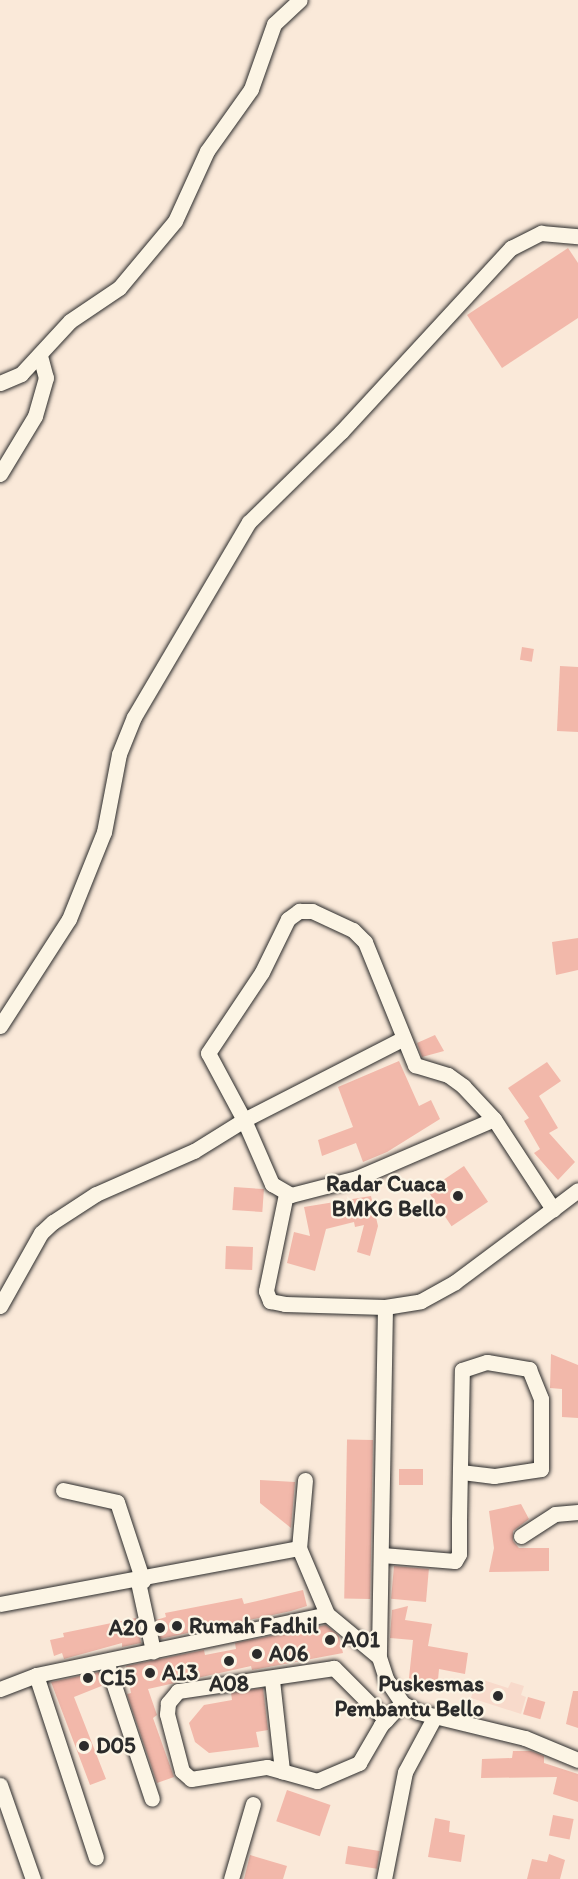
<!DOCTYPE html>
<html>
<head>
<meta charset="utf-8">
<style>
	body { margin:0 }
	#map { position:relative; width:578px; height:1879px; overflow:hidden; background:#fae9d9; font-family:Itim,sans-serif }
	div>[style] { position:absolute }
	.built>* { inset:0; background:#f8dacb }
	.building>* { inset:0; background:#f2b8aa; transform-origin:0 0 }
	.roads { filter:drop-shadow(0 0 2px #2b2b2b) drop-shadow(0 0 2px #2b2b2b) }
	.minor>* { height:15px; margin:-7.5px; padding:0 7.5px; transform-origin:7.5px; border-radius:7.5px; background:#fcf5e5 }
	.dots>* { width:16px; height:16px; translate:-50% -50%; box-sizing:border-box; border:3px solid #fcf5e5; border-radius:50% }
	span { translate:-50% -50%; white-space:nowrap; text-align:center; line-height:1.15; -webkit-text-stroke:4.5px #fcf5e5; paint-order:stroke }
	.poi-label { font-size:22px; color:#2b2b2b; font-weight:700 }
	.right { translate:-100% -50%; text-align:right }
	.left { translate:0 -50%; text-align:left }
</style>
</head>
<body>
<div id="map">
	<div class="built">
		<div style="clip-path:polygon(477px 1678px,508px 1688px,511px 1682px,524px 1686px,521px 1695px,526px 1697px,521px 1714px,471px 1698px)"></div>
	</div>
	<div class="building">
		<div style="clip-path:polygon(568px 248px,578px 263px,578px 318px,502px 368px,467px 315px)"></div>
		<div style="left:522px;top:647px;width:12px;height:13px;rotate:9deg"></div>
		<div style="clip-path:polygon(560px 666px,578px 667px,578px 732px,557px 731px)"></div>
		<div style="clip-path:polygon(578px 938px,578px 970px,556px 975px,552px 942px)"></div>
		<div style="clip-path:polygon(435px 1035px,444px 1051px,422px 1057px,417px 1043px)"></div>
		<div style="clip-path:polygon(399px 1061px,419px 1106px,431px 1100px,440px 1119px,387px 1152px,363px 1162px,356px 1143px,322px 1156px,318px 1140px,353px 1127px,338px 1087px)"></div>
		<div style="clip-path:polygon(547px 1062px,561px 1081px,539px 1096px,558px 1128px,549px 1133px,575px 1162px,558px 1180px,534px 1153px,540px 1149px,524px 1121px,529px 1118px,508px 1088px)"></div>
		<div style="left:464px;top:1166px;width:43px;height:44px;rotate:56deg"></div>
		<div style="left:234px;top:1187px;width:30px;height:23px;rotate:4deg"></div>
		<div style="clip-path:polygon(371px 1196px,378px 1226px,370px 1256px,357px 1252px,364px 1225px,355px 1227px,354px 1222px,326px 1229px,315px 1271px,287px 1263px,294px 1232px,310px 1236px,304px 1207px)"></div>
		<div style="left:226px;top:1246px;width:27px;height:23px;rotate:2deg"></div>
		<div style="clip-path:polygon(551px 1354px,578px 1365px,578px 1418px,562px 1417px,562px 1389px,550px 1388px)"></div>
		<div style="left:373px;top:1440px;width:159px;height:26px;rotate:91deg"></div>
		<div style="left:399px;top:1469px;width:24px;height:16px"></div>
		<div style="clip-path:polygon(260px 1480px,295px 1482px,291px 1528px,260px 1503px)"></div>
		<div style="clip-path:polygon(521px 1504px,529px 1519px,513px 1531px,513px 1541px,519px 1548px,549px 1548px,549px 1571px,489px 1572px,494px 1548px,489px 1511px)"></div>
		<div style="left:394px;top:1566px;width:35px;height:33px;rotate:5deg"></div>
		<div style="clip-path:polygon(303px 1590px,307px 1606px,291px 1611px,160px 1639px,156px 1620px,166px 1617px,165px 1613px,242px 1598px,244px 1604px)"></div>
		<div style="clip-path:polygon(408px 1606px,405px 1620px,432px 1624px,428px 1646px,468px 1653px,465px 1674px,439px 1669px,437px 1691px,408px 1687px,413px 1640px,390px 1638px,392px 1610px)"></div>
		<div style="clip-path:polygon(136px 1618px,141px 1643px,122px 1647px,122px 1643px,64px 1659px,62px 1653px,54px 1656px,50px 1640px,64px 1637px,63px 1633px)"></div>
		<div style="clip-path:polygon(326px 1625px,339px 1636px,343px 1653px,252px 1670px,251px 1666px,148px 1689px,157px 1715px,153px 1718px,174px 1777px,157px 1783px,127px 1694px,131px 1693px,126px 1666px,204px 1650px,205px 1655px,236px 1649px,235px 1643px)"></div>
		<div style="clip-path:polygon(99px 1672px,104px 1685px,74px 1697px,106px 1779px,90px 1785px,51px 1682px)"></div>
		<div style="clip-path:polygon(263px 1688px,268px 1730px,256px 1732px,259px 1747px,209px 1753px,195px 1742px,189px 1723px,204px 1705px,232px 1700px,231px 1693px)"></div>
		<div style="clip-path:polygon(573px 1691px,578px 1691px,578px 1728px,566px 1724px)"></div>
		<div style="left:528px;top:1697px;width:18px;height:18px;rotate:16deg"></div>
		<div style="clip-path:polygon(513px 1751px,531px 1751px,544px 1756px,544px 1763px,578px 1774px,578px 1802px,553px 1794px,557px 1777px,481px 1778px,482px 1759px,512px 1758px)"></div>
		<div style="left:287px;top:1790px;width:46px;height:33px;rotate:19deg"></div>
		<div style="left:553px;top:1815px;width:21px;height:21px;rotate:11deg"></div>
		<div style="clip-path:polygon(435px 1818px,450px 1821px,449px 1832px,465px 1835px,461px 1862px,428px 1857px)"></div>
		<div style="left:348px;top:1846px;width:32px;height:18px;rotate:9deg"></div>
		<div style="clip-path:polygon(549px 1854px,565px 1860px,560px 1879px,527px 1879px,532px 1859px,547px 1862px)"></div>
		<div style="clip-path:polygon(250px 1855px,287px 1866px,283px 1879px,244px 1879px)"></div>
	</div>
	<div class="roads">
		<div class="minor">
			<div style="left:0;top:383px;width:23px;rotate:-23deg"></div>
			<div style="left:21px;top:374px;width:72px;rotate:-47.2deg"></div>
			<div style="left:70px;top:321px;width:59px;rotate:-34deg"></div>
			<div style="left:119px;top:288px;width:87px;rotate:-50.1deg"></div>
			<div style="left:175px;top:221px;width:77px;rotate:-65.4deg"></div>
			<div style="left:207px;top:151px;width:76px;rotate:-54.6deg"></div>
			<div style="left:251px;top:89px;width:69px;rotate:-70.5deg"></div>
			<div style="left:274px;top:24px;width:35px;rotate:-43deg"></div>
			<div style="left:0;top:474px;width:68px;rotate:-58.9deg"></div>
			<div style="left:35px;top:416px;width:40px;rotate:-74deg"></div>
			<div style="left:46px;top:378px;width:24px;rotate:-105deg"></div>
			<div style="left:0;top:1026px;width:127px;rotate:-57.2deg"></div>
			<div style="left:69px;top:919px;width:94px;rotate:-68.1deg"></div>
			<div style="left:104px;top:832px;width:79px;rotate:-79.1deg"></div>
			<div style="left:119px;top:754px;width:40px;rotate:-68deg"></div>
			<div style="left:134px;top:717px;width:226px;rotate:-59.5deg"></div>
			<div style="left:249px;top:522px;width:129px;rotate:-44.4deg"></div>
			<div style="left:341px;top:432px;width:251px;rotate:-47.3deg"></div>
			<div style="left:511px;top:248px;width:34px;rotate:-27deg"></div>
			<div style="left:541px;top:233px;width:37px;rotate:5deg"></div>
			<div style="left:402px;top:1039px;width:178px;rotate:152.9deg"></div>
			<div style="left:244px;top:1120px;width:76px;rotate:-118.2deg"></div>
			<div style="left:208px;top:1053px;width:97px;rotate:-56.3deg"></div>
			<div style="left:262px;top:972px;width:59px;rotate:-63.9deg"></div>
			<div style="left:288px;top:919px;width:14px;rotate:-36deg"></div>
			<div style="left:299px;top:911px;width:13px"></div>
			<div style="left:312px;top:911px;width:45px;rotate:24.9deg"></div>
			<div style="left:353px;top:930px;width:17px;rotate:45deg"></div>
			<div style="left:365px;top:942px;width:133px;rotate:67.9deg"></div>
			<div style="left:415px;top:1065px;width:34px;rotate:17deg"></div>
			<div style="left:448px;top:1075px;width:19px;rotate:36deg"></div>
			<div style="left:463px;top:1086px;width:45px;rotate:46.8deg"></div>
			<div style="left:494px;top:1119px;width:108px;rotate:56.8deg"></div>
			<div style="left:553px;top:1209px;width:31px;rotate:-37deg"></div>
			<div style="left:286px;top:1194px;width:99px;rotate:101.7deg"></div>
			<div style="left:266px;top:1291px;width:11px;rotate:68deg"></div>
			<div style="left:270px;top:1301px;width:15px;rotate:11deg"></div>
			<div style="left:285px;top:1304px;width:100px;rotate:1.7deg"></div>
			<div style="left:385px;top:1307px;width:36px;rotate:-9deg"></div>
			<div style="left:421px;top:1301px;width:39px;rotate:-29deg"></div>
			<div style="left:455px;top:1282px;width:122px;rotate:-36.7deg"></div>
			<div style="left:0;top:1306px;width:84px;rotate:-60.7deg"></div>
			<div style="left:41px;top:1233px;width:16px;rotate:-43deg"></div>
			<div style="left:53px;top:1222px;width:51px;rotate:-33.1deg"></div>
			<div style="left:96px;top:1194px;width:107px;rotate:-23.7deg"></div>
			<div style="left:194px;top:1151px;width:59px;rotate:-31.8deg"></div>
			<div style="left:244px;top:1120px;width:70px;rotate:66.4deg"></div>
			<div style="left:272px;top:1184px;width:22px;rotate:30deg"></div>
			<div style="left:291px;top:1195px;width:68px;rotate:-14.4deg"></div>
			<div style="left:357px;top:1178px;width:149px;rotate:-23.3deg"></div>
			<div style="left:385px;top:1307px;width:350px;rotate:91deg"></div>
			<div style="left:379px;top:1657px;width:23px;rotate:72deg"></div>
			<div style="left:386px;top:1679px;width:29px;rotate:56deg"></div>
			<div style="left:402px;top:1703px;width:18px;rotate:29deg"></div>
			<div style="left:418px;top:1712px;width:110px;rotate:13.7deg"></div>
			<div style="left:525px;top:1738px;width:57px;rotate:22.5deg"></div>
			<div style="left:305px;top:1480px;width:68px;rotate:95deg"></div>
			<div style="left:299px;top:1548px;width:72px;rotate:67deg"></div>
			<div style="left:327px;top:1614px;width:67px;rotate:39.6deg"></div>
			<div style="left:63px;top:1490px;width:55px;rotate:12.5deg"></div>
			<div style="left:117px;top:1502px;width:83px;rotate:71.8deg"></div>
			<div style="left:521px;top:1536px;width:40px;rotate:-32.9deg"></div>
			<div style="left:555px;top:1514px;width:23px;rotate:-5deg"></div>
			<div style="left:382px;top:1555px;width:73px;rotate:4.7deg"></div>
			<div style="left:455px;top:1561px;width:8px;rotate:-60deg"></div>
			<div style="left:459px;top:1554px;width:34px;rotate:-90deg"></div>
			<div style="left:459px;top:1520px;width:150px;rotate:-88.9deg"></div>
			<div style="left:462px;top:1370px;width:26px;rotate:-18deg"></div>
			<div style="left:487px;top:1362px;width:43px;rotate:9.5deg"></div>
			<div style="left:529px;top:1369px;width:32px;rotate:68deg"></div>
			<div style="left:541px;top:1399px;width:70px;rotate:90deg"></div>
			<div style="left:541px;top:1469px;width:48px;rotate:171.5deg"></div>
			<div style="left:494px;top:1476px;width:34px;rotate:-173deg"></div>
			<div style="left:138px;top:1582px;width:71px;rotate:77.7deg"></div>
			<div style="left:0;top:1604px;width:304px;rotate:-10.6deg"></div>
			<div style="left:106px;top:1661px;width:145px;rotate:71.6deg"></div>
			<div style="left:36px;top:1675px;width:192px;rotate:71.8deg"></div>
			<div style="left:272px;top:1680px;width:92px;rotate:83.7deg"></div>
			<div style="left:0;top:1689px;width:39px;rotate:-21deg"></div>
			<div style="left:36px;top:1675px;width:297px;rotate:-11.8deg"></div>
			<div style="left:386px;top:1720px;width:74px;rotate:-135deg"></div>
			<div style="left:334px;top:1668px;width:158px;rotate:171.6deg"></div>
			<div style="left:178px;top:1691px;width:16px;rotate:130deg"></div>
			<div style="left:168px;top:1703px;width:11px;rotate:95deg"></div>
			<div style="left:167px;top:1714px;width:59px;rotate:75.3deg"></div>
			<div style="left:182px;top:1771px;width:12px;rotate:42deg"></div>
			<div style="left:191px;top:1779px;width:77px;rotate:-9deg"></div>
			<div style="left:267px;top:1767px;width:52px;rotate:15.6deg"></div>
			<div style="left:317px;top:1781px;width:46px;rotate:-23.2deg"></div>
			<div style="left:359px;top:1763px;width:44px;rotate:-59.9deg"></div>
			<div style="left:381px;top:1725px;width:7px;rotate:-45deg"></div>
			<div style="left:386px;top:1720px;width:23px;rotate:-47deg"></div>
			<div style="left:0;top:1785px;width:100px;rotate:70.7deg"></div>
			<div style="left:231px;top:1879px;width:78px;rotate:-73.7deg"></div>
			<div style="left:384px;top:1879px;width:109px;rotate:-78.9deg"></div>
			<div style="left:405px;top:1772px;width:64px;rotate:-61.8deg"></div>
		</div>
	</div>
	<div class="dots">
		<div style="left:458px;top:1196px;background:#2b2b2b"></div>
		<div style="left:177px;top:1626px;background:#2b2b2b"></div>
		<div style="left:160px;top:1628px;background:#2b2b2b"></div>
		<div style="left:330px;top:1640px;background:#2b2b2b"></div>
		<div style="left:257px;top:1654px;background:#2b2b2b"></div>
		<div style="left:229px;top:1661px;background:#2b2b2b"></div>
		<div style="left:150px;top:1673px;background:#2b2b2b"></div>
		<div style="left:88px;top:1678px;background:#2b2b2b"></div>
		<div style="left:498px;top:1696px;background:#2b2b2b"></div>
		<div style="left:84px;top:1746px;background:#2b2b2b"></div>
	</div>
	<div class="poi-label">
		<span class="right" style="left:446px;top:1196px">Radar Cuaca<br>BMKG Bello</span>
		<span class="left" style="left:189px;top:1626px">Rumah Fadhil</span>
		<span class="right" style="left:148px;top:1628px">A20</span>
		<span class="left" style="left:342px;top:1640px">A01</span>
		<span class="left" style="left:269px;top:1654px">A06</span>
		<span class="left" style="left:162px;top:1673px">A13</span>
		<span class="left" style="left:100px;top:1678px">C15</span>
		<span class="right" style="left:484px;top:1696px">Puskesmas<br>Pembantu Bello</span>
		<span style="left:229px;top:1684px">A08</span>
		<span class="left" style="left:96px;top:1746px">D05</span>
	</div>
</div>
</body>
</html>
